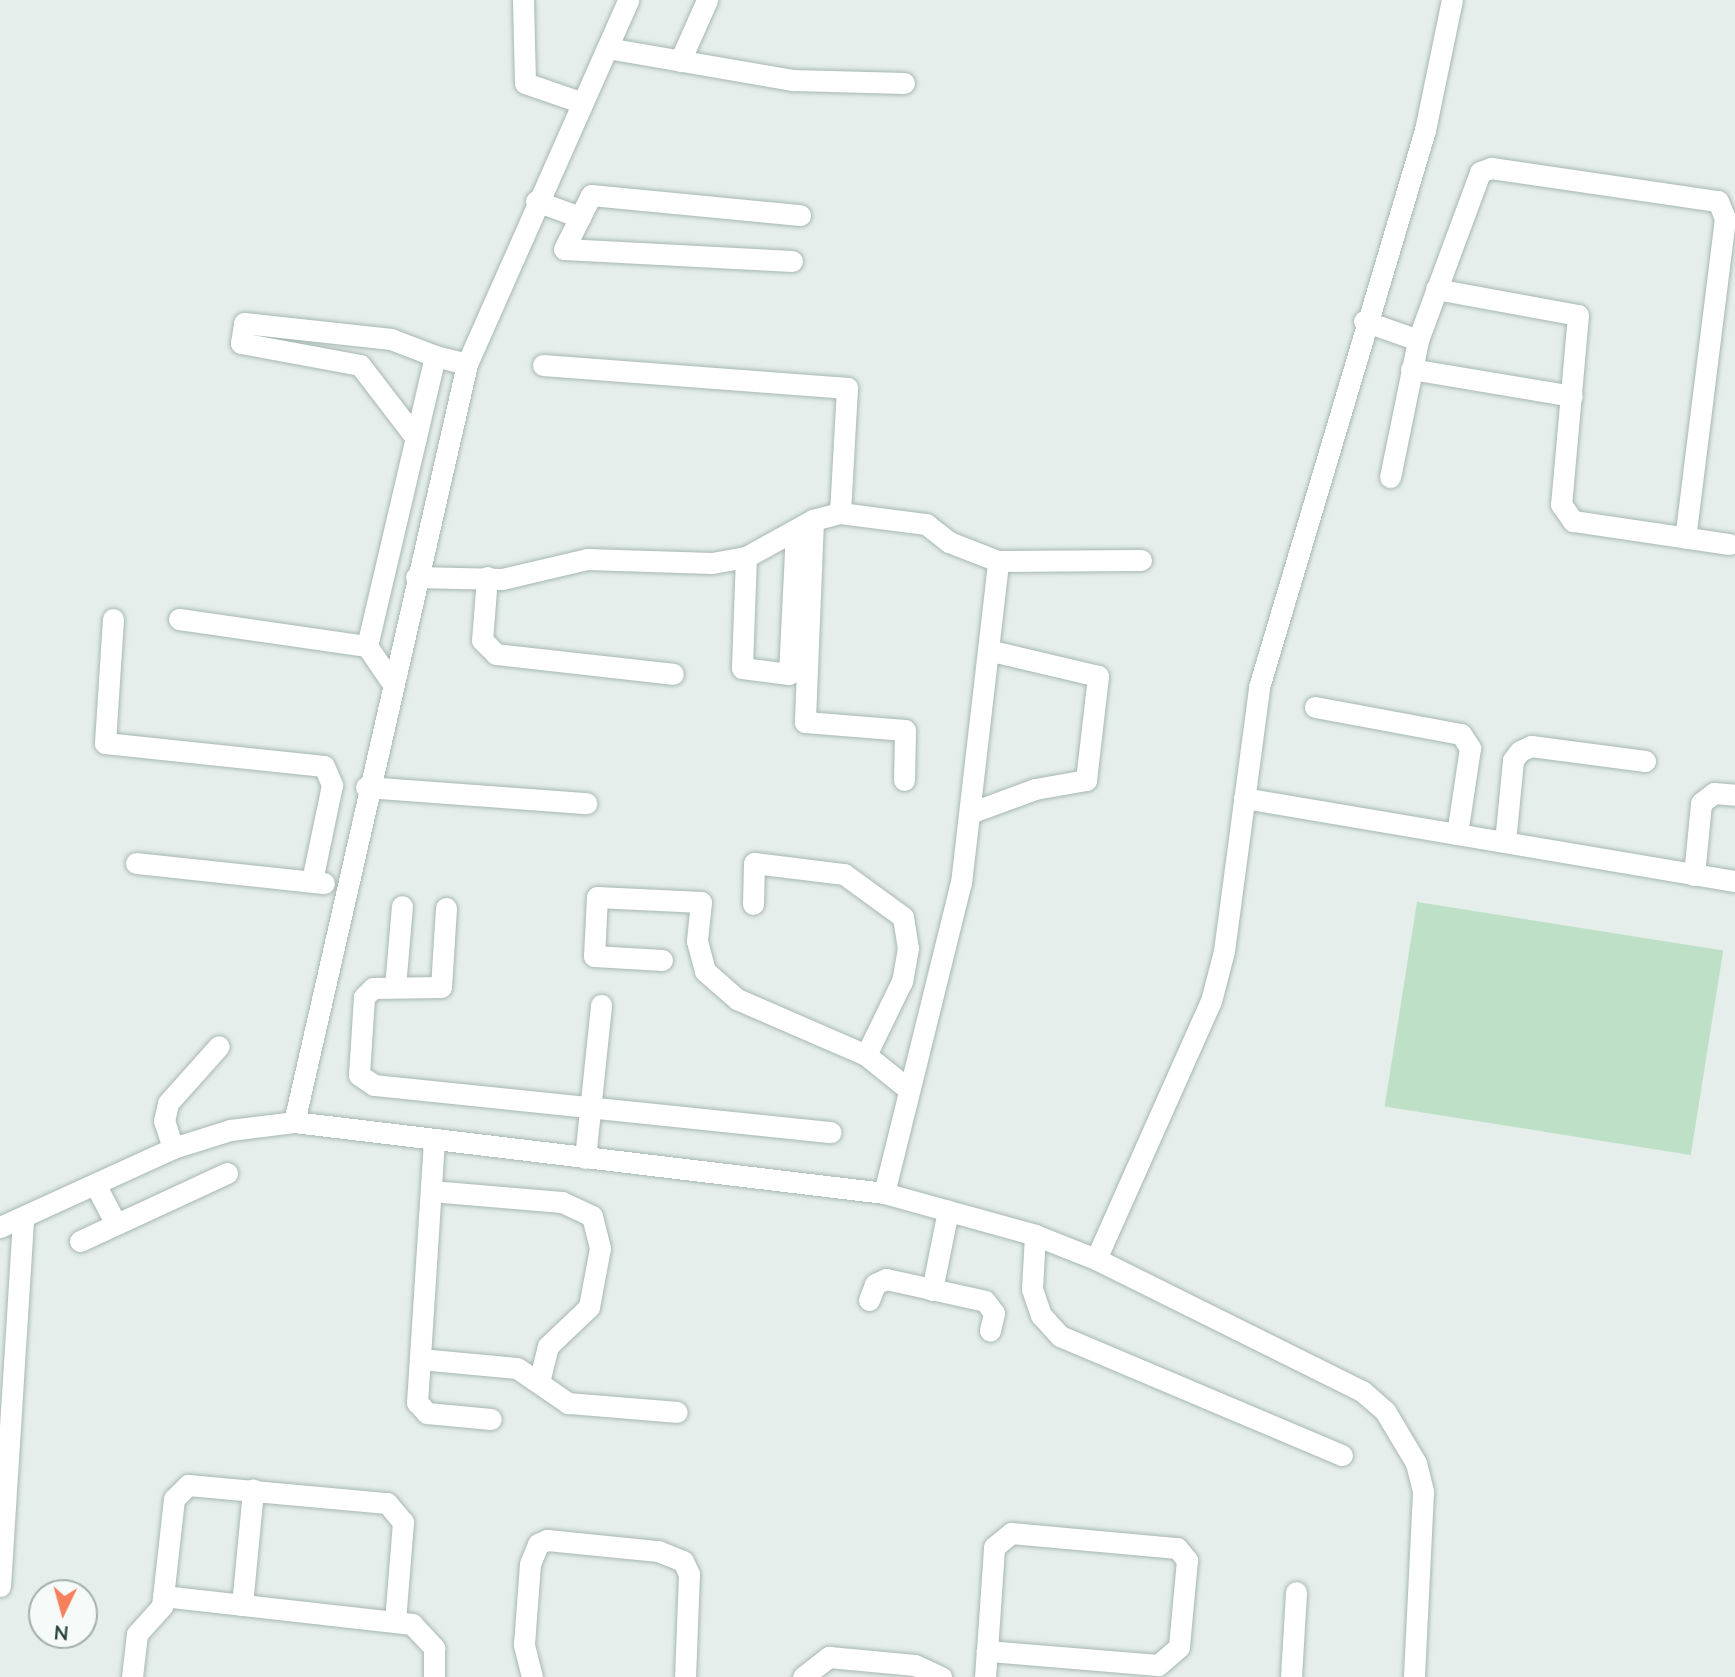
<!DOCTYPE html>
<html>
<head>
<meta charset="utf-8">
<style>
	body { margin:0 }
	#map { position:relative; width:1735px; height:1677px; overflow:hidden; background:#e5eeea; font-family:Lato,sans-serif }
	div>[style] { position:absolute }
	.green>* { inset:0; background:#bde0c6; transform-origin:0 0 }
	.roads { filter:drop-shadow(0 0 2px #a7b7b1) drop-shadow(0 0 2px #a7b7b1) }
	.minor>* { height:21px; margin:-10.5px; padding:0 10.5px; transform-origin:10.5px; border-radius:10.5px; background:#fff }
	span { translate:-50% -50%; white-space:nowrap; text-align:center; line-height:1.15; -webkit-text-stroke:5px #f6faf8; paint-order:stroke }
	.north { position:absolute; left:28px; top:1579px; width:70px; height:70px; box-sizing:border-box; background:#f6faf8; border:2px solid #a2b0ac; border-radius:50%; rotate:185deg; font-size:19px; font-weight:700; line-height:28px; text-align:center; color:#234139 }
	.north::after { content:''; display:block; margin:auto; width:24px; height:32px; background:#f6805b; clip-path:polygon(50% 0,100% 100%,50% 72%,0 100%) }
</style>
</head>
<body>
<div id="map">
	<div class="green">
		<div style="left:1417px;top:902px;width:310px;height:207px;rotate:9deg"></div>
	</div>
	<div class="roads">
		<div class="minor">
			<div style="left:523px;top:0;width:83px;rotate:88.6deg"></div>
			<div style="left:525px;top:83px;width:61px;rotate:19deg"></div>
			<div style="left:607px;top:48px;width:189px;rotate:9.8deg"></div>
			<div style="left:793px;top:80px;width:111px;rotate:1.5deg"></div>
			<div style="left:680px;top:61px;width:67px;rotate:-66.1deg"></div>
			<div style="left:536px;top:201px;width:47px;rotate:20deg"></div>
			<div style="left:792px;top:261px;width:228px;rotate:-177deg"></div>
			<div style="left:564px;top:249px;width:60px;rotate:-63.4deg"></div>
			<div style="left:591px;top:195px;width:210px;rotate:5.5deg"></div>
			<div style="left:1436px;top:289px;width:144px;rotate:10.4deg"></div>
			<div style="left:1578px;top:315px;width:190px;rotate:95.1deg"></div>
			<div style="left:1561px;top:504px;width:21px;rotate:55deg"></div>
			<div style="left:1573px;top:521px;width:158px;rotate:8.4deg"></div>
			<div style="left:1364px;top:321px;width:57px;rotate:19.4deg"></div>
			<div style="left:543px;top:365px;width:305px;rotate:4.3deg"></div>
			<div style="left:847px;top:388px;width:125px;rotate:93.2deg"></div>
			<div style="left:1411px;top:369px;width:163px;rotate:9.5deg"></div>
			<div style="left:416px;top:438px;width:92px;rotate:-127.5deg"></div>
			<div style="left:360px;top:365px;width:121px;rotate:-169.5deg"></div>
			<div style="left:241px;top:343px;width:20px;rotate:-81deg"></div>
			<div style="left:244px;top:323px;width:148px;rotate:6.2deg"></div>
			<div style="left:391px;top:339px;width:47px;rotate:21.1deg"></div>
			<div style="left:1390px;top:477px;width:140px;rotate:-78.4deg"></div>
			<div style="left:1418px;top:340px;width:179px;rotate:-69.7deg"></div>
			<div style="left:1480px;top:172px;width:12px;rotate:-20deg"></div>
			<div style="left:1491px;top:168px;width:229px;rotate:8.3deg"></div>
			<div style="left:1718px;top:201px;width:18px;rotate:68deg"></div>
			<div style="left:1725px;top:218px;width:322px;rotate:97.1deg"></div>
			<div style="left:813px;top:520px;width:202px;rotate:92.3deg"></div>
			<div style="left:805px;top:722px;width:100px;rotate:4.6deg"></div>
			<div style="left:905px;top:730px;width:50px;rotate:91.1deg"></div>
			<div style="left:746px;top:557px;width:111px;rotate:92.1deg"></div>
			<div style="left:742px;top:668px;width:47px;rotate:7.3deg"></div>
			<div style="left:789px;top:674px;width:144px;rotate:-87.2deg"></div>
			<div style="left:416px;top:577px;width:86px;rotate:1.3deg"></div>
			<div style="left:502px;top:579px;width:87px;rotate:-13.2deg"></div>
			<div style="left:587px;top:559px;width:125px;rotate:1.8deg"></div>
			<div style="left:712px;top:563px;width:35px;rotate:-10deg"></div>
			<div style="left:746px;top:557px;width:77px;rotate:-28.9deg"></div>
			<div style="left:813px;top:520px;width:28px;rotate:-15deg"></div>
			<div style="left:840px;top:513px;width:87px;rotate:7.3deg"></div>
			<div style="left:926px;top:524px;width:29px;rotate:38deg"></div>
			<div style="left:949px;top:542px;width:53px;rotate:21.2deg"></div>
			<div style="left:998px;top:561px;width:143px;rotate:-0.4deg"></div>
			<div style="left:487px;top:577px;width:63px;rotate:94.5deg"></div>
			<div style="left:482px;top:640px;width:20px;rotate:45deg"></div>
			<div style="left:496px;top:654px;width:178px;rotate:6.4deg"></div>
			<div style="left:113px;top:619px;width:124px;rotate:93.7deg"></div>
			<div style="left:105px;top:743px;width:220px;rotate:6deg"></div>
			<div style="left:324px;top:766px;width:21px;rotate:67deg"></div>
			<div style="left:332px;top:785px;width:98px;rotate:101.8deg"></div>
			<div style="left:179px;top:619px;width:190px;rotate:8.2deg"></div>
			<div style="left:367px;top:646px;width:41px;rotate:55.9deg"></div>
			<div style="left:367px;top:646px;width:298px;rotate:-76.8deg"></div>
			<div style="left:435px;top:356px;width:33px;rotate:14deg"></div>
			<div style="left:1315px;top:707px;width:148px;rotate:10.5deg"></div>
			<div style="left:1461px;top:734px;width:17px;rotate:57deg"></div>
			<div style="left:1470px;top:748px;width:87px;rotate:98.6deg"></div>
			<div style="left:366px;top:787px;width:221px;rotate:4.2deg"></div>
			<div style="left:1244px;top:798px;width:498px;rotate:9.6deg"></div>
			<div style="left:970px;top:813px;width:69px;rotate:-20.3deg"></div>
			<div style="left:1035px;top:789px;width:52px;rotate:-10deg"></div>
			<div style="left:1086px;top:780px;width:105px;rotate:-83.4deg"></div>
			<div style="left:1098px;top:676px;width:109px;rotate:-166.7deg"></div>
			<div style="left:1505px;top:842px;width:82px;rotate:-84.4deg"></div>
			<div style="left:1513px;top:760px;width:11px;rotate:-52deg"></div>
			<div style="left:1520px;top:751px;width:12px;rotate:-24deg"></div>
			<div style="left:1531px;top:746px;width:115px;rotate:7.5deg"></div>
			<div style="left:136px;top:863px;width:189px;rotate:6.1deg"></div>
			<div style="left:1694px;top:875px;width:72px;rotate:-84.4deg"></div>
			<div style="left:1701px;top:803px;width:16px;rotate:-38deg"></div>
			<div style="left:1714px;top:793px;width:21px;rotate:5deg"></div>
			<div style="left:753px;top:904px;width:41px;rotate:-88.6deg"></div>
			<div style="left:754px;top:863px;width:91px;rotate:7deg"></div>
			<div style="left:844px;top:874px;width:73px;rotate:36.1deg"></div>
			<div style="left:903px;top:917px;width:31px;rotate:81deg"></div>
			<div style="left:908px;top:948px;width:34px;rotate:100deg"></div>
			<div style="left:902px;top:981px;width:82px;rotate:115.9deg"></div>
			<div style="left:446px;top:908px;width:79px;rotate:93.6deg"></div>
			<div style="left:441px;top:987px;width:68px;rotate:179.2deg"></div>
			<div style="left:373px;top:988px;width:13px;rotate:135deg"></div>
			<div style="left:364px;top:997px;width:78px;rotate:93.7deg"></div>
			<div style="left:359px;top:1075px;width:18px;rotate:34deg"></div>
			<div style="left:374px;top:1085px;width:459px;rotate:5.9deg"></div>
			<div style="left:662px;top:960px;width:68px;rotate:-176.6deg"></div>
			<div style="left:594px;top:956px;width:59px;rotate:-87.1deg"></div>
			<div style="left:597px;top:897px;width:104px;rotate:2.8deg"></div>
			<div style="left:701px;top:902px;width:39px;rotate:96deg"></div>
			<div style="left:697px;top:941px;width:31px;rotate:75deg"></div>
			<div style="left:705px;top:971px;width:43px;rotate:41.2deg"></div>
			<div style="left:737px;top:999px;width:141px;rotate:23.5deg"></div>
			<div style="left:866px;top:1055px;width:53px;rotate:38.8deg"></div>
			<div style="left:395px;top:987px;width:81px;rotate:-85.1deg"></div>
			<div style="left:294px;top:1122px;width:777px;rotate:-77.14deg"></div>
			<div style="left:467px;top:364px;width:398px;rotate:-66.1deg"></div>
			<div style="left:434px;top:1140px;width:263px;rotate:93.7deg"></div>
			<div style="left:417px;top:1402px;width:15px;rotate:48deg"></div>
			<div style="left:427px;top:1413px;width:64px;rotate:5.4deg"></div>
			<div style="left:173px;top:1148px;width:28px;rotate:-108deg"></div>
			<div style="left:164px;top:1121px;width:18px;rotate:-77deg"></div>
			<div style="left:168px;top:1103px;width:76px;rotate:-48.2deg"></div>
			<div style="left:585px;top:1158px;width:154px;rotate:-84deg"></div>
			<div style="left:95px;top:1184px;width:45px;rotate:62.3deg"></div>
			<div style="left:431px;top:1191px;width:131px;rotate:4.8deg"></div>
			<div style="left:562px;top:1202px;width:33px;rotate:25deg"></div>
			<div style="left:592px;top:1216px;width:33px;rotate:76deg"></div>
			<div style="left:600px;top:1248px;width:60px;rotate:100.6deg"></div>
			<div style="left:589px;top:1307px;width:57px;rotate:136.4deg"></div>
			<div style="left:548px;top:1346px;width:37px;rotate:104deg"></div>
			<div style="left:884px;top:1193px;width:319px;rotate:-76.1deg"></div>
			<div style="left:961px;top:883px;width:324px;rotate:-83.4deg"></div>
			<div style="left:0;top:1227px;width:190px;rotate:-24.5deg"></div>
			<div style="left:173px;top:1148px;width:60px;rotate:-17.5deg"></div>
			<div style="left:230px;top:1130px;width:64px;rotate:-7.1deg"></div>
			<div style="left:294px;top:1122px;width:594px;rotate:6.86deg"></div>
			<div style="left:884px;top:1193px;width:157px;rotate:15.5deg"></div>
			<div style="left:1035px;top:1235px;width:66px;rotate:21.5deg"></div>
			<div style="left:1096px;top:1259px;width:297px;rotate:26.4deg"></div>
			<div style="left:1362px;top:1391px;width:30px;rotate:41deg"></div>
			<div style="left:1385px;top:1411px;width:61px;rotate:59.2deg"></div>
			<div style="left:1416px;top:1463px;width:30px;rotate:76deg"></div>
			<div style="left:1423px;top:1492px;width:185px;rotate:92.8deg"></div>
			<div style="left:1035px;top:1235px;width:54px;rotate:93.2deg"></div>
			<div style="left:1032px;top:1289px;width:28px;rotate:71deg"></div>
			<div style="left:1041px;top:1315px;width:28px;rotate:48deg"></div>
			<div style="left:1060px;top:1336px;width:306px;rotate:22.9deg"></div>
			<div style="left:80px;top:1241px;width:162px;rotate:-24.8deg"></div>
			<div style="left:1096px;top:1259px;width:282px;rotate:-66deg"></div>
			<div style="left:1211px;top:1001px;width:52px;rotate:-75.4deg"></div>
			<div style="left:1224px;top:951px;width:266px;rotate:-82.4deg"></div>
			<div style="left:1259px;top:687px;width:581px;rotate:-73.4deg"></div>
			<div style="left:1425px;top:130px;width:133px;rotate:-78.3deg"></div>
			<div style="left:932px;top:1290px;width:81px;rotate:-78.6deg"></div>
			<div style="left:869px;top:1300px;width:17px;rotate:-69deg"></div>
			<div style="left:875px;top:1284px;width:12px;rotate:-24deg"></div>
			<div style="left:886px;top:1279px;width:101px;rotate:12.5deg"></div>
			<div style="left:985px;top:1301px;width:15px;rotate:53deg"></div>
			<div style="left:994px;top:1313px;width:18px;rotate:103deg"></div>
			<div style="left:420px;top:1359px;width:97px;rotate:5.3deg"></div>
			<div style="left:517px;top:1368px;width:62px;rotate:34.5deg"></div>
			<div style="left:568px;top:1403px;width:109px;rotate:4.7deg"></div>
			<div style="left:1011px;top:1533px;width:167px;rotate:5.2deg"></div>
			<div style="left:1177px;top:1548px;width:16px;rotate:50deg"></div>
			<div style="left:1187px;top:1560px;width:87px;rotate:95.3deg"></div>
			<div style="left:1179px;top:1647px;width:28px;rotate:139deg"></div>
			<div style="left:1158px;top:1665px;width:172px;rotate:-175.3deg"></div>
			<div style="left:987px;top:1651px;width:104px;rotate:-86.1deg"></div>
			<div style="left:994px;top:1547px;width:22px;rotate:-39deg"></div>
			<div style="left:0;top:1586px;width:367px;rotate:-86.4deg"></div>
			<div style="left:163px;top:1596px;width:251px;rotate:6.4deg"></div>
			<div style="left:412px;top:1624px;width:33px;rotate:47deg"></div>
			<div style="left:434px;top:1648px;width:29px;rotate:90deg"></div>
			<div style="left:242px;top:1605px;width:116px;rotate:-84.5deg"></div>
			<div style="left:132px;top:1677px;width:43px;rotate:-83.4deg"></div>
			<div style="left:137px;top:1634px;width:38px;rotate:-48deg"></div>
			<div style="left:162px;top:1606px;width:108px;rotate:-83.6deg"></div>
			<div style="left:174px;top:1499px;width:20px;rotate:-45deg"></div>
			<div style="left:188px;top:1485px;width:200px;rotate:5.2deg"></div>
			<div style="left:387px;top:1503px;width:25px;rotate:50deg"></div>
			<div style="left:403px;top:1522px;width:100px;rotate:94.6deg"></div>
			<div style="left:532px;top:1677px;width:34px;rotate:-104deg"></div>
			<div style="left:524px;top:1644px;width:80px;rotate:-85.7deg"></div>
			<div style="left:530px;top:1564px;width:22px;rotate:-68deg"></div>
			<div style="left:538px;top:1544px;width:10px;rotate:-24deg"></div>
			<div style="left:547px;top:1540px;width:112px;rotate:5.7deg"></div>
			<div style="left:658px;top:1551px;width:27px;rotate:22deg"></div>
			<div style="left:683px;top:1561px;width:14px;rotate:65deg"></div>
			<div style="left:689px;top:1574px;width:103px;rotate:92.2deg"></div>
			<div style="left:803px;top:1677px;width:33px;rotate:-38deg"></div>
			<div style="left:829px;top:1657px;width:86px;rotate:5.3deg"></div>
			<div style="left:915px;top:1665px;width:29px;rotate:25deg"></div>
			<div style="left:985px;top:1677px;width:26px;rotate:-86deg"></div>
			<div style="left:1291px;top:1677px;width:85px;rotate:-86.6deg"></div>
		</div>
	</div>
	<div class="north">N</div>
</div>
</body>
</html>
